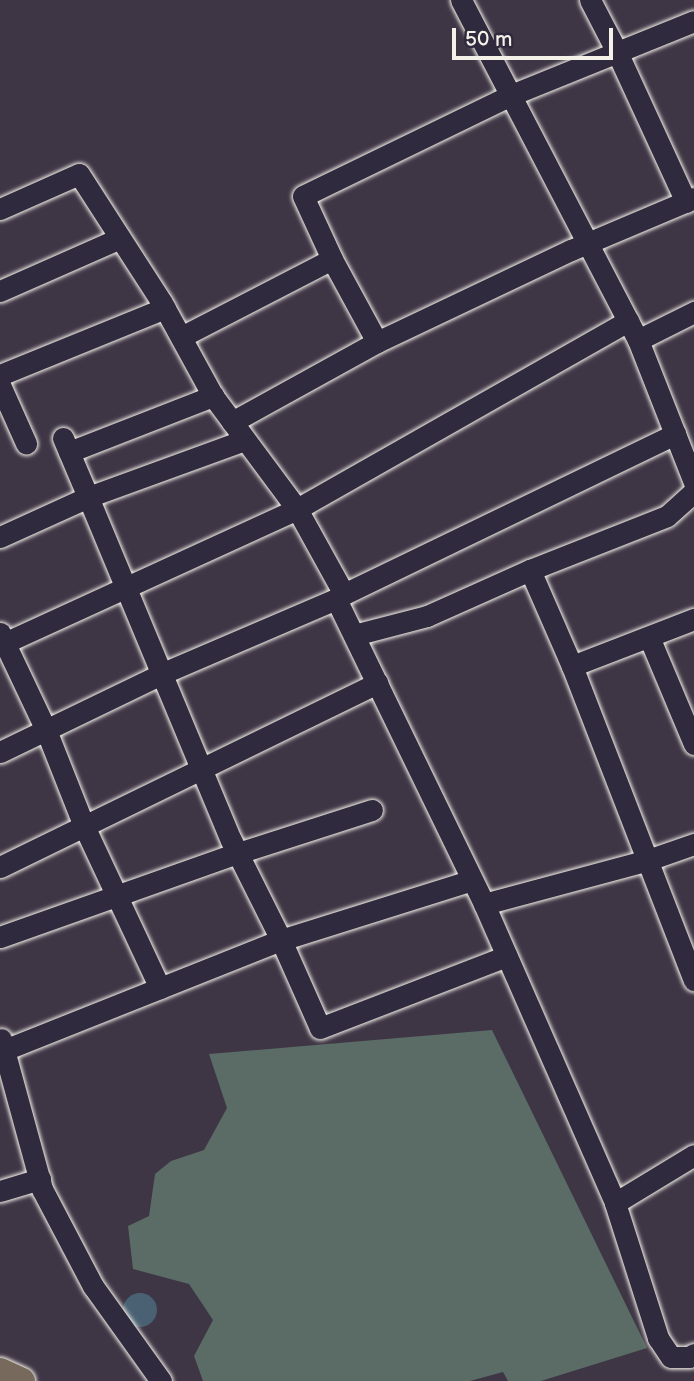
<!DOCTYPE html>
<html>
<head>
<meta charset="utf-8">
<style>
	body { margin:0 }
	#map { position:relative; width:694px; height:1381px; overflow:hidden; background:#3e3545; font-family:"Balsamiq Sans",sans-serif }
	div>[style] { position:absolute }
	.green>* { inset:0; background:#5a6c65 }
	.water>* { inset:0; background:#496173 }
	.round { border-radius:50% }
	.roads { filter:drop-shadow(0 0 2px #f4f1e8) drop-shadow(0 0 2px #f4f1e8) }
	.minor>* { height:21px; margin:-10.5px; padding:0 10.5px; transform-origin:10.5px; border-radius:10.5px; background:#2f2a3d }
	.major>* { height:26px; margin:-13px; padding:0 13px; transform-origin:13px; border-radius:13px; background:#77695c }
	span { translate:-50% -50%; white-space:nowrap; text-align:center; line-height:1.15; -webkit-text-stroke:7px #2f2a3d; paint-order:stroke }
	.scale { position:absolute; left:452px; top:28px; width:161px; height:32px; box-sizing:border-box; border:4px solid #f4f1e8; border-top:0; padding-left:9px; font-size:21px; line-height:24px; white-space:nowrap; color:#f4f1e8; -webkit-text-stroke:5px #2f2a3d; paint-order:stroke }
</style>
</head>
<body>
<div id="map">
	<div class="green">
		<div style="clip-path:polygon(492px 1030px,647px 1348px,541px 1381px,508px 1381px,503px 1372px,470px 1381px,203px 1381px,194px 1356px,213px 1320px,189px 1284px,133px 1269px,128px 1226px,149px 1216px,155px 1174px,171px 1161px,204px 1150px,227px 1108px,209px 1054px)"></div>
	</div>
	<div class="water">
		<div class="round" style="left:123px;top:1293px;width:34px;height:34px"></div>
	</div>
	<div class="roads">
		<div class="minor">
			<div style="left:461px;top:0;width:383px;rotate:62.5deg"></div>
			<div style="left:638px;top:340px;width:153px;rotate:68.5deg"></div>
			<div style="left:590px;top:0;width:59px;rotate:62.6deg"></div>
			<div style="left:617px;top:52px;width:165px;rotate:65.3deg"></div>
			<div style="left:0;top:209px;width:86px;rotate:-23.9deg"></div>
			<div style="left:79px;top:174px;width:153px;rotate:57.2deg"></div>
			<div style="left:162px;top:303px;width:106px;rotate:61.3deg"></div>
			<div style="left:213px;top:396px;width:141px;rotate:53.4deg"></div>
			<div style="left:297px;top:509px;width:97px;rotate:61.1deg"></div>
			<div style="left:344px;top:594px;width:9px;rotate:148deg"></div>
			<div style="left:336px;top:599px;width:339px;rotate:64.1deg"></div>
			<div style="left:484px;top:904px;width:326px;rotate:66.3deg"></div>
			<div style="left:615px;top:1203px;width:92px;rotate:-31.3deg"></div>
			<div style="left:0;top:291px;width:131px;rotate:-23.8deg"></div>
			<div style="left:181px;top:337px;width:170px;rotate:-27.3deg"></div>
			<div style="left:638px;top:340px;width:63px;rotate:-26.6deg"></div>
			<div style="left:377px;top:342px;width:94px;rotate:-118.5deg"></div>
			<div style="left:332px;top:259px;width:69px;rotate:-114.7deg"></div>
			<div style="left:303px;top:196px;width:231px;rotate:-25.9deg"></div>
			<div style="left:511px;top:95px;width:197px;rotate:-22deg"></div>
			<div style="left:0;top:375px;width:178px;rotate:-22.1deg"></div>
			<div style="left:0;top:385px;width:64px;rotate:65.9deg"></div>
			<div style="left:232px;top:422px;width:166px;rotate:-28.9deg"></div>
			<div style="left:377px;top:342px;width:215px;rotate:-25.4deg"></div>
			<div style="left:571px;top:250px;width:134px;rotate:-22.9deg"></div>
			<div style="left:63px;top:438px;width:64px;rotate:67deg"></div>
			<div style="left:88px;top:497px;width:167px;rotate:-20deg"></div>
			<div style="left:69px;top:452px;width:155px;rotate:-21.3deg"></div>
			<div style="left:0;top:537px;width:97px;rotate:-24.4deg"></div>
			<div style="left:88px;top:497px;width:372px;rotate:67.4deg"></div>
			<div style="left:231px;top:840px;width:112px;rotate:63.4deg"></div>
			<div style="left:281px;top:940px;width:96px;rotate:66.1deg"></div>
			<div style="left:320px;top:1028px;width:200px;rotate:-21.1deg"></div>
			<div style="left:530px;top:570px;width:105px;rotate:66.4deg"></div>
			<div style="left:572px;top:666px;width:337px;rotate:68.8deg"></div>
			<div style="left:344px;top:594px;width:368px;rotate:-25.8deg"></div>
			<div style="left:0;top:633px;width:107px;rotate:64.6deg"></div>
			<div style="left:46px;top:730px;width:103px;rotate:68.4deg"></div>
			<div style="left:84px;top:826px;width:179px;rotate:64.9deg"></div>
			<div style="left:354px;top:635px;width:75px;rotate:-14.6deg"></div>
			<div style="left:427px;top:616px;width:113px;rotate:-24.1deg"></div>
			<div style="left:530px;top:570px;width:147px;rotate:-21.5deg"></div>
			<div style="left:667px;top:516px;width:36px;rotate:-42deg"></div>
			<div style="left:649px;top:637px;width:116px;rotate:67.2deg"></div>
			<div style="left:0;top:645px;width:327px;rotate:-24.6deg"></div>
			<div style="left:297px;top:509px;width:381px;rotate:-29.6deg"></div>
			<div style="left:572px;top:666px;width:131px;rotate:-21.1deg"></div>
			<div style="left:0;top:752px;width:179px;rotate:-25.8deg"></div>
			<div style="left:161px;top:674px;width:190px;rotate:-23.2deg"></div>
			<div style="left:0;top:867px;width:420px;rotate:-26deg"></div>
			<div style="left:484px;top:904px;width:170px;rotate:-15deg"></div>
			<div style="left:648px;top:860px;width:49px;rotate:-19.2deg"></div>
			<div style="left:0;top:937px;width:246px;rotate:-19.5deg"></div>
			<div style="left:232px;top:855px;width:147px;rotate:-17.8deg"></div>
			<div style="left:1px;top:1039px;width:156px;rotate:74.7deg"></div>
			<div style="left:42px;top:1189px;width:110px;rotate:62.3deg"></div>
			<div style="left:93px;top:1286px;width:117px;rotate:54.4deg"></div>
			<div style="left:4px;top:1050px;width:298px;rotate:-21.7deg"></div>
			<div style="left:281px;top:940px;width:200px;rotate:-17.4deg"></div>
			<div style="left:0;top:1191px;width:42px;rotate:-16.7deg"></div>
			<div style="left:615px;top:1203px;width:142px;rotate:72.3deg"></div>
			<div style="left:658px;top:1338px;width:23px;rotate:56deg"></div>
			<div style="left:671px;top:1357px;width:18px"></div>
			<div style="left:689px;top:1357px;width:6px;rotate:-31deg"></div>
		</div>
		<div class="major">
			<div style="left:0;top:1371px;width:24px;rotate:24deg"></div>
		</div>
	</div>
	<div class="scale">50 m</div>
</div>
</body>
</html>
